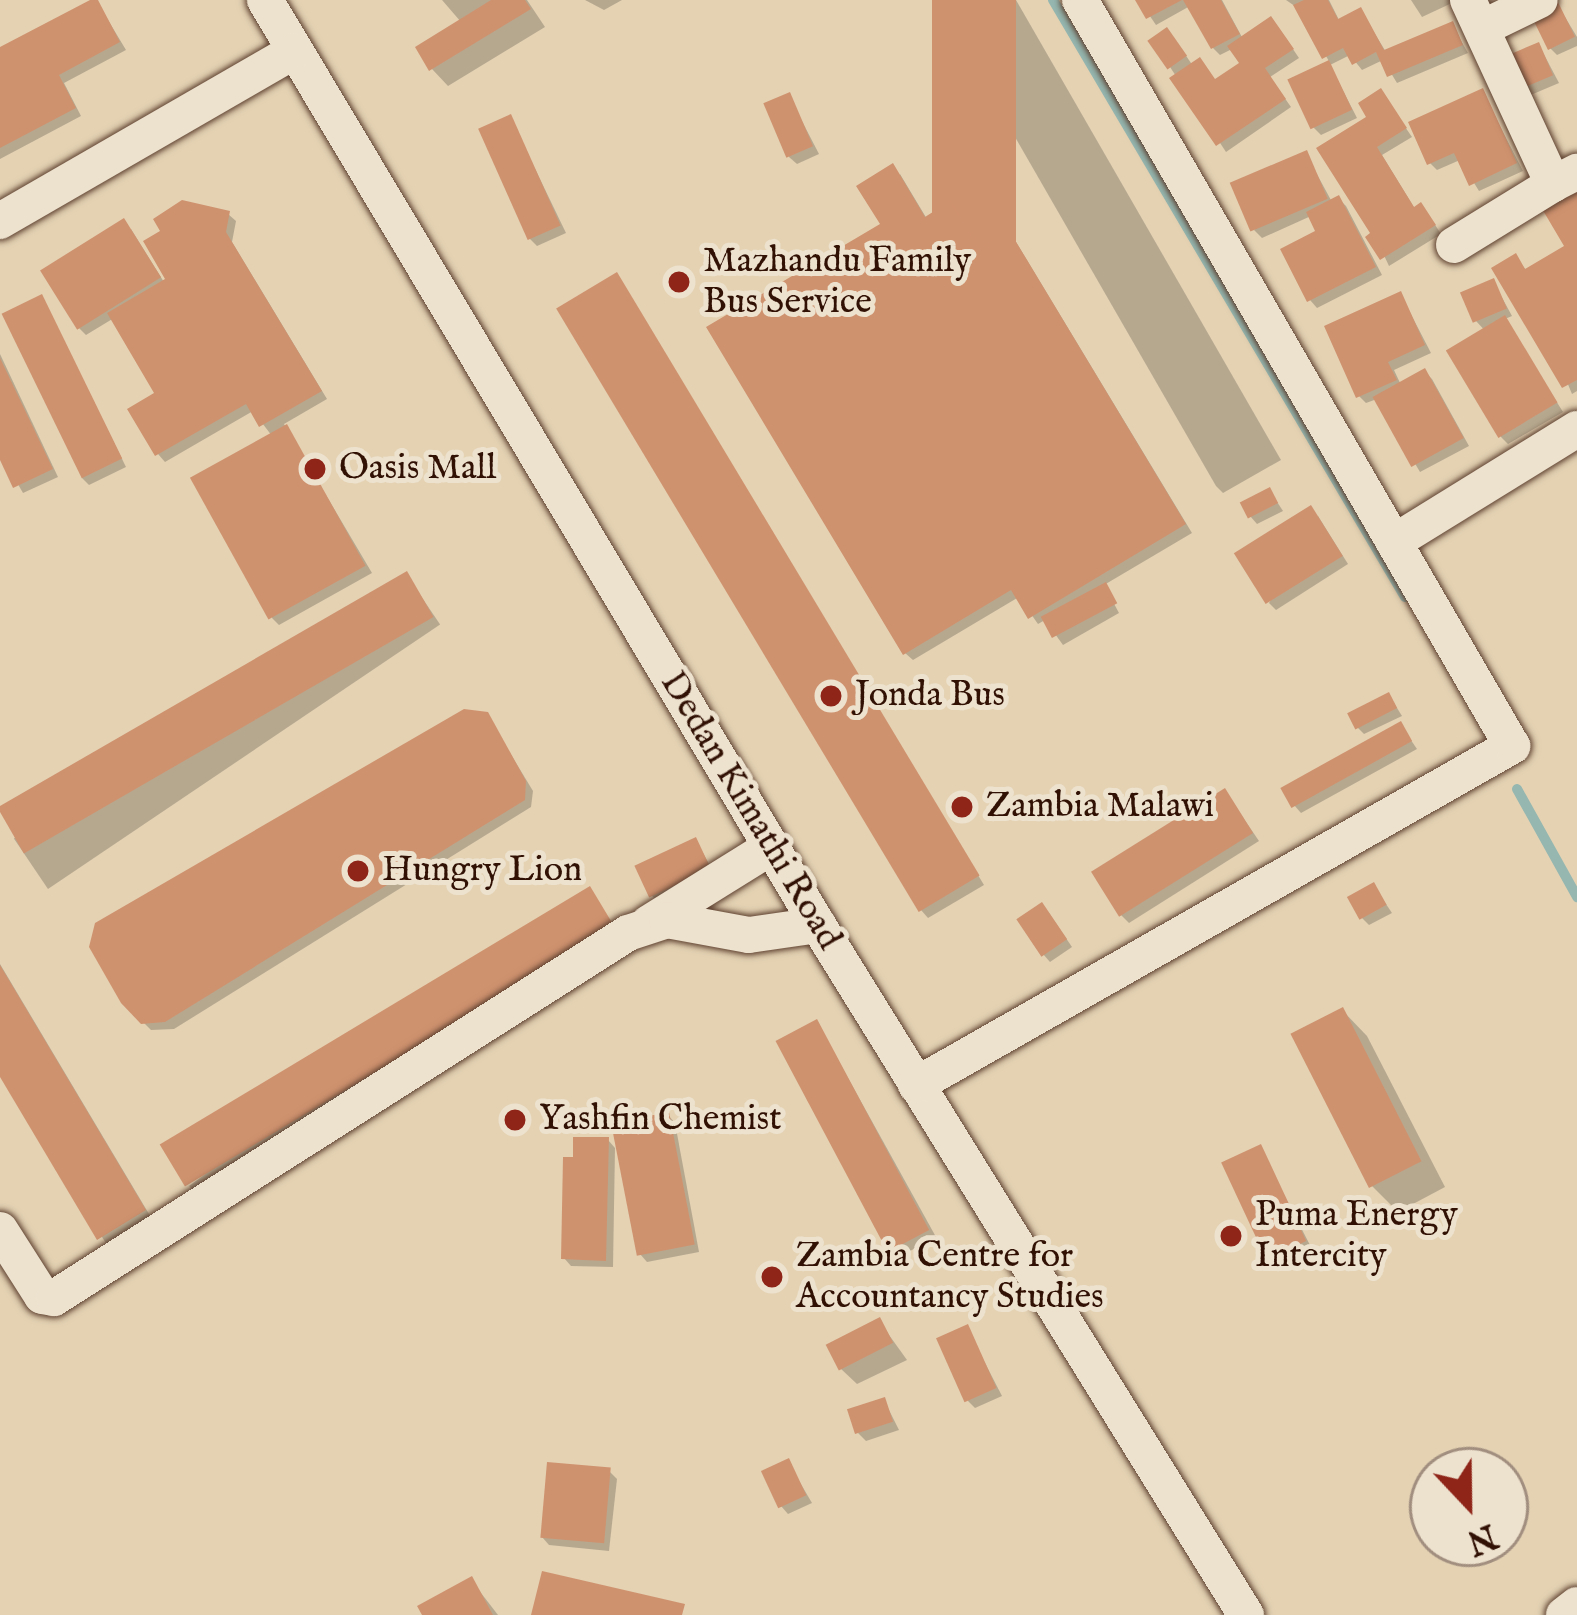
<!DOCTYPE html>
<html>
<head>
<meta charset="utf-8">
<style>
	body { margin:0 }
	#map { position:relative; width:1577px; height:1615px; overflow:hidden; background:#e4d2b3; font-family:"IM FELL English",serif }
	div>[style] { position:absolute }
	.shadow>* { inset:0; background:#0003; transform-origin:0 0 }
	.stream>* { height:10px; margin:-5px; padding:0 5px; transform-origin:5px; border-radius:5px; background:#95b7b0 }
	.building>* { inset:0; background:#cf926f; transform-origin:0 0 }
	.roads { filter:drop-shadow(0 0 3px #5e4130) drop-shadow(0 0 3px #5e4130) }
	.minor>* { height:36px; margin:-18px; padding:0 18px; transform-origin:18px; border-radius:18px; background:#ede2ce }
	.dots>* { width:33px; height:33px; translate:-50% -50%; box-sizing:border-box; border:6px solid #ede2ce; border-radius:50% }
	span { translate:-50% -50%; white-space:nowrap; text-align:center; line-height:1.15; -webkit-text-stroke:10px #ede2ce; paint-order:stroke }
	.poi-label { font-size:36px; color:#321105 }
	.left { translate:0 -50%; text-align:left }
	.street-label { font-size:36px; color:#321105 }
	.north { position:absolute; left:1409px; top:1447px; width:120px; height:120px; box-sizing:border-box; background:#ede2ce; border:3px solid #a28e7e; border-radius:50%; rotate:158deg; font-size:33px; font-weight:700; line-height:48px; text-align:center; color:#321105 }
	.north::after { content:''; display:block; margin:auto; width:42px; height:54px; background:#8f2418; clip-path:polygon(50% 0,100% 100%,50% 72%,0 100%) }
</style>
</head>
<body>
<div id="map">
	<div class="shadow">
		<div style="clip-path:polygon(96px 0,126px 50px,64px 83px,81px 116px,0 159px,0 51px)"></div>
		<div style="clip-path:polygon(442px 0,527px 0,545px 27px,448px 86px,432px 69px,461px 22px)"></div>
		<div style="clip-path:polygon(585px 0,622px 0,604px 10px)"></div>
		<div style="clip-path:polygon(936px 0,1016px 0,1281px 460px,1223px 493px,1216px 486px)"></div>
		<div style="clip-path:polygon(1139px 0,1222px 0,1243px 39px,1278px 27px,1299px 58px,1270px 77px,1291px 107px,1226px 152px,1170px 67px,1174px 38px,1193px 66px,1216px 82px,1243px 64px,1232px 49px,1220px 55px,1213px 48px,1190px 6px,1156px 25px)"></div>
		<div style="clip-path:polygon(1286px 0,1329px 0,1340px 22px,1361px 11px,1386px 52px,1452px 25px,1468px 53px,1397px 83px,1383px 60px,1362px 70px,1350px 55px,1330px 65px,1357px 118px,1321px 135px,1313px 127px,1330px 63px,1299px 9px)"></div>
		<div style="clip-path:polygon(1411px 0,1451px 0,1452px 3px,1422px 17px)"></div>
		<div style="clip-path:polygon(1556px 2px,1577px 37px,1577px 46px,1557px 55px,1550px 48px)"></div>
		<div style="clip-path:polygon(1539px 45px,1559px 83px,1526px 97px,1518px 89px)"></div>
		<div style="clip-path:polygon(1482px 91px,1523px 171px,1479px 191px,1460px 160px,1437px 170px,1430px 163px)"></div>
		<div style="clip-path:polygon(1381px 92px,1412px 137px,1382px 155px,1415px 209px,1428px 214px,1441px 234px,1389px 266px,1374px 234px,1370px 117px)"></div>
		<div style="clip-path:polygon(789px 96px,819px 154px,797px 164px,789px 157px)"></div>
		<div style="clip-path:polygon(510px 117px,566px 233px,537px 246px,530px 239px)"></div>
		<div style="clip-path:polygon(1306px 154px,1332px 202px,1339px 199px,1346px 206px,1382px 275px,1317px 308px,1310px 300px,1319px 233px,1311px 216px,1262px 238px,1254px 230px)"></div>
		<div style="clip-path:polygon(900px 174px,927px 219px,950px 205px,980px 251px,1009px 234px,1016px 242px,1192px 533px,1104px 585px,1119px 613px,1063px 645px,1045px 620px,1038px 624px,1019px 597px,913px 660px,905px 653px,884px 225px)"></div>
		<div style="clip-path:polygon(1577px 183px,1577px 391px,1572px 394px,1515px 257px,1527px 271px,1568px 247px)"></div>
		<div style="clip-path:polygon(228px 214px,236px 221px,232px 242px,327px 399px,284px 424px,372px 573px,279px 625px,272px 618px,272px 436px,253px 411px,165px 462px,158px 454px,158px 394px,114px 318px,86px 335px,79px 328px,131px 229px,167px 287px)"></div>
		<div style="clip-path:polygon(617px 276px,984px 885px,928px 918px,921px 910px)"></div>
		<div style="clip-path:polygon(1493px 281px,1512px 316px,1505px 319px,1563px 412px,1508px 444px,1501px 437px,1489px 335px,1476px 321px)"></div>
		<div style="clip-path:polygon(1401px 295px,1431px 353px,1394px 370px,1401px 385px,1425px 372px,1432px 379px,1469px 446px,1420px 472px,1377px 399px,1366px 403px,1359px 396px)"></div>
		<div style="clip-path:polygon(42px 297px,126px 467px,89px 485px,82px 478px)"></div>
		<div style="clip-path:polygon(0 354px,58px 477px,23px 493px,0 453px)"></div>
		<div style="clip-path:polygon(1270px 491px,1283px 511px,1257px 524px,1250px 516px)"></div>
		<div style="clip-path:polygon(1318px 516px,1348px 564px,1276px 610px,1269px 603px)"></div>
		<div style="left:406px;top:574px;width:61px;height:473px;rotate:56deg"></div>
		<div style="clip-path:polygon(1389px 695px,1402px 716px,1364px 734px,1356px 726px)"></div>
		<div style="clip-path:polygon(487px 715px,533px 791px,531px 807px,174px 1029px,151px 1030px,123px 1002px)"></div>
		<div style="clip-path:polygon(1400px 724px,1417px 749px,1301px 813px,1294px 805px)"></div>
		<div style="clip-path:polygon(1225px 791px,1259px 841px,1129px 923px,1121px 915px)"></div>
		<div style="clip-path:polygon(696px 840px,716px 877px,658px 902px,650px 894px)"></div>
		<div style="clip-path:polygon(1374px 886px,1392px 913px,1369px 925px,1362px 918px)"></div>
		<div style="clip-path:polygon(589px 890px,620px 936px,196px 1193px,189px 1186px)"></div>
		<div style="clip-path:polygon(1049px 913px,1072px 947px,1050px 962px,1043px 954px)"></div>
		<div style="clip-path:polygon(0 964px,152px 1219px,107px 1245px,0 1071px)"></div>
		<div style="clip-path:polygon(1342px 1010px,1367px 1036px,1445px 1187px,1398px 1212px,1372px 1186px)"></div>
		<div style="clip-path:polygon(817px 1022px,936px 1237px,899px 1257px,892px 1250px)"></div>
		<div style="clip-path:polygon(668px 1115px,675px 1123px,699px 1252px,647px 1262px,640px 1254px)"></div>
		<div style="clip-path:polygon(608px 1140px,615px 1148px,613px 1267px,571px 1266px,564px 1258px,575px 1161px)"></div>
		<div style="clip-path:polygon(1260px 1148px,1312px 1249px,1277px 1266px,1269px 1259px)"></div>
		<div style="clip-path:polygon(879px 1321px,907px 1360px,857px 1384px,840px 1368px)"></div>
		<div style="clip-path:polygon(967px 1328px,1002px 1396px,975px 1408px,968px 1401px)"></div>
		<div style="clip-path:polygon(884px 1400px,899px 1430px,866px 1441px,858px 1433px)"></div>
		<div style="clip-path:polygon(788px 1462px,812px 1503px,788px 1514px,781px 1506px)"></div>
		<div style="clip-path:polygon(609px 1471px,617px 1479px,609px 1551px,549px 1545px,542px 1537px)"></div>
		<div style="clip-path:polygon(471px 1580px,498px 1615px,425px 1615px)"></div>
	</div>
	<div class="stream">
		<div style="left:1053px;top:0;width:693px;rotate:59.48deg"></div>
		<div style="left:1517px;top:789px;width:124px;rotate:60.9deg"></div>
	</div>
	<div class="building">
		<div style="clip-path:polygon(90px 0,98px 0,120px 42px,59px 75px,76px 108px,0 148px,0 47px)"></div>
		<div style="clip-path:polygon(491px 0,525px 0,531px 9px,429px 71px,415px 47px)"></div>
		<div style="left:932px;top:0;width:84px;height:564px"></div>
		<div style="clip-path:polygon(1135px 0,1182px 0,1146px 19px)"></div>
		<div style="clip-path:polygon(1183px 0,1221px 0,1240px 34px,1211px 49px)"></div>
		<div style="clip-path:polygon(1304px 0,1328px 0,1338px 19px,1361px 7px,1384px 50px,1453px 21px,1463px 45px,1387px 77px,1376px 52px,1352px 65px,1343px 48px,1322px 59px,1293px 5px)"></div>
		<div style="left:1557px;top:0;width:41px;height:30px;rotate:64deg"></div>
		<div style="clip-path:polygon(1271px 16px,1294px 49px,1265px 68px,1286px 99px,1216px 146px,1169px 78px,1200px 57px,1215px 79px,1239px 63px,1227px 46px)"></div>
		<div style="left:1167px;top:27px;width:35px;height:24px;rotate:55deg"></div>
		<div style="left:1539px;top:42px;width:36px;height:40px;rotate:67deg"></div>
		<div style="left:1329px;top:60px;width:55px;height:46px;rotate:65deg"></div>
		<div style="clip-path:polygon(1381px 88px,1407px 128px,1377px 147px,1414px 207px,1421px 202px,1436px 225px,1380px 260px,1365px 237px,1370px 233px,1316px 148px,1366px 117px,1358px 103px)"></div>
		<div style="clip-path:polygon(1483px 88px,1517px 163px,1469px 186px,1454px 153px,1427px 165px,1408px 122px)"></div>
		<div style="left:790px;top:92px;width:59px;height:29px;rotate:67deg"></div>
		<div style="left:511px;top:114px;width:122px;height:36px;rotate:66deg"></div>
		<div style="left:1307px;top:150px;width:53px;height:84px;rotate:67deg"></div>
		<div style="clip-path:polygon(893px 163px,925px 217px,950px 201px,979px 249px,1009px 230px,1186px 524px,1028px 619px,1011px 590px,903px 655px,706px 327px,880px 224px,856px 186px)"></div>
		<div style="clip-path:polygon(1577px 179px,1577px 380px,1562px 388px,1491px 268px,1516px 253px,1525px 269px,1564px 246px,1538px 202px)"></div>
		<div style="clip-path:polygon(1339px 195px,1376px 267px,1307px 302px,1280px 249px,1315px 231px,1306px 212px)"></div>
		<div style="clip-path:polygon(182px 200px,230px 211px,226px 232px,322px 391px,259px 427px,246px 404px,155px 456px,127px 409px,154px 393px,107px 313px,165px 279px,143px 241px,160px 231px,153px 219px)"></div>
		<div style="left:124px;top:218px;width:70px;height:99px;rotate:58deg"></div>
		<div style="left:617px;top:272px;width:704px;height:71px;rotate:59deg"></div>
		<div style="left:1494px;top:278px;width:33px;height:37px;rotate:67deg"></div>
		<div style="clip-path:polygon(1401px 291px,1425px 345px,1388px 362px,1397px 380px,1356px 398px,1324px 326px)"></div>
		<div style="left:42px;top:294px;width:183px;height:45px;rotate:64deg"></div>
		<div style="left:1505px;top:315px;width:102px;height:69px;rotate:59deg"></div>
		<div style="clip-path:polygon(0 358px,53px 469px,13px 488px,0 460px)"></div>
		<div style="left:1425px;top:368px;width:80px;height:60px;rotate:61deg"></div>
		<div style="left:287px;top:424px;width:162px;height:111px;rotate:61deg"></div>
		<div style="left:1270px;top:487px;width:18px;height:34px;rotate:63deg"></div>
		<div style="left:1311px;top:505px;width:60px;height:91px;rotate:58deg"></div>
		<div style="left:407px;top:571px;width:53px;height:473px;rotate:60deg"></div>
		<div style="left:1106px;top:582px;width:24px;height:74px;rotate:62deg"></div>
		<div style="left:1389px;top:692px;width:18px;height:47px;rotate:63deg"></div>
		<div style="clip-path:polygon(464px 709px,488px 712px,526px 781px,525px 800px,165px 1022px,141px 1024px,121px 1003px,89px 947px,95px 923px)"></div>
		<div style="left:1401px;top:721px;width:23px;height:138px;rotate:61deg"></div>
		<div style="left:1225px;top:788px;width:53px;height:158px;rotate:58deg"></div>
		<div style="left:696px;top:837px;width:35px;height:68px;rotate:65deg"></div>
		<div style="left:1374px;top:882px;width:26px;height:31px;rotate:61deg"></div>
		<div style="left:590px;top:886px;width:49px;height:502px;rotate:59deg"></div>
		<div style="left:1042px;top:902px;width:45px;height:31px;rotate:56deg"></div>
		<div style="clip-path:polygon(0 965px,146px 1210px,97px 1240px,0 1077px)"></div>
		<div style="left:1343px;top:1007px;width:173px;height:59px;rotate:63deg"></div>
		<div style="left:817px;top:1019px;width:239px;height:47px;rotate:62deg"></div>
		<div style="left:669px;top:1112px;width:135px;height:59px;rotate:79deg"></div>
		<div style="clip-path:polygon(573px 1137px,609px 1137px,606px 1261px,561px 1259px,563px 1157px,573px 1157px)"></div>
		<div style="left:1261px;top:1144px;width:107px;height:44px;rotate:65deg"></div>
		<div style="left:880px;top:1317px;width:29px;height:61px;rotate:63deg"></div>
		<div style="left:968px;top:1324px;width:70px;height:35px;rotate:66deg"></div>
		<div style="left:885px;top:1397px;width:26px;height:40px;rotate:72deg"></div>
		<div style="left:789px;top:1458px;width:41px;height:31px;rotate:65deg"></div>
		<div style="left:547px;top:1462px;width:64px;height:76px;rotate:5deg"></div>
		<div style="clip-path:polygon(542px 1571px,685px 1604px,682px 1615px,531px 1615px)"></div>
		<div style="clip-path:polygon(472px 1576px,493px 1615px,422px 1615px,417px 1606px)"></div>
	</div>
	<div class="roads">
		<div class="minor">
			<div style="left:265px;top:0;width:1078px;rotate:59.13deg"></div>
			<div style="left:818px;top:925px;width:812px;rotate:58.19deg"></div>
			<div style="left:1468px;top:0;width:203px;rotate:65.2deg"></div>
			<div style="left:1553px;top:184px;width:27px;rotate:-27deg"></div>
			<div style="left:1482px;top:28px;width:64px;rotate:-25.8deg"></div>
			<div style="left:0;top:221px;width:340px;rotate:-30deg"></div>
			<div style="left:1454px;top:245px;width:116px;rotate:-31.6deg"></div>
			<div style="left:1394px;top:542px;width:215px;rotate:-31.7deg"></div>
			<div style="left:649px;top:923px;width:144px;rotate:-31.9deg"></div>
			<div style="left:916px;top:1085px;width:686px;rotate:-29.63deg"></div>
			<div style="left:1512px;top:746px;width:862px;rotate:-120.07deg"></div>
			<div style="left:0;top:1230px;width:78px;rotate:57.5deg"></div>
			<div style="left:42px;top:1296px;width:12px;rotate:9deg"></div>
			<div style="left:54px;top:1298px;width:680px;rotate:-32.45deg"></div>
			<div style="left:628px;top:933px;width:41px;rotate:-18.4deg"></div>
			<div style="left:667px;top:920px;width:83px;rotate:10.4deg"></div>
			<div style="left:749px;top:935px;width:70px;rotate:-8.2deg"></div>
			<div style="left:1564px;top:1615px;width:16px;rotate:-38deg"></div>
		</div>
	</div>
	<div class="dots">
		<div style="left:679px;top:282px;background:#8f2418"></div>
		<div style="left:315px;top:469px;background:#8f2418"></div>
		<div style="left:831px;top:696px;background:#8f2418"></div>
		<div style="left:962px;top:807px;background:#8f2418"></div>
		<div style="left:358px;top:871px;background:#8f2418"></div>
		<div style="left:515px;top:1120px;background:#8f2418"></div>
		<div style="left:1231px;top:1236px;background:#8f2418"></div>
		<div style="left:772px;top:1277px;background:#8f2418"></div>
	</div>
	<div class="poi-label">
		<span class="left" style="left:703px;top:282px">Mazhandu Family<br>Bus Service</span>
		<span class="left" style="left:339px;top:469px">Oasis Mall</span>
		<span class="left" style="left:855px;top:696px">Jonda Bus</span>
		<span class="left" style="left:986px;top:807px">Zambia Malawi</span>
		<span class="left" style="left:382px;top:871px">Hungry Lion</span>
		<span class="left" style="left:539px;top:1120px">Yashfin Chemist</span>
		<span class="left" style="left:1255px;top:1236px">Puma Energy<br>Intercity</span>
		<span class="left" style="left:796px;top:1277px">Zambia Centre for<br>Accountancy Studies</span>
	</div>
	<div class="street-label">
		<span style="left:750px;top:811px;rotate:59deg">Dedan Kimathi Road</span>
	</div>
	<div class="north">N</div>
</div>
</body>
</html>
